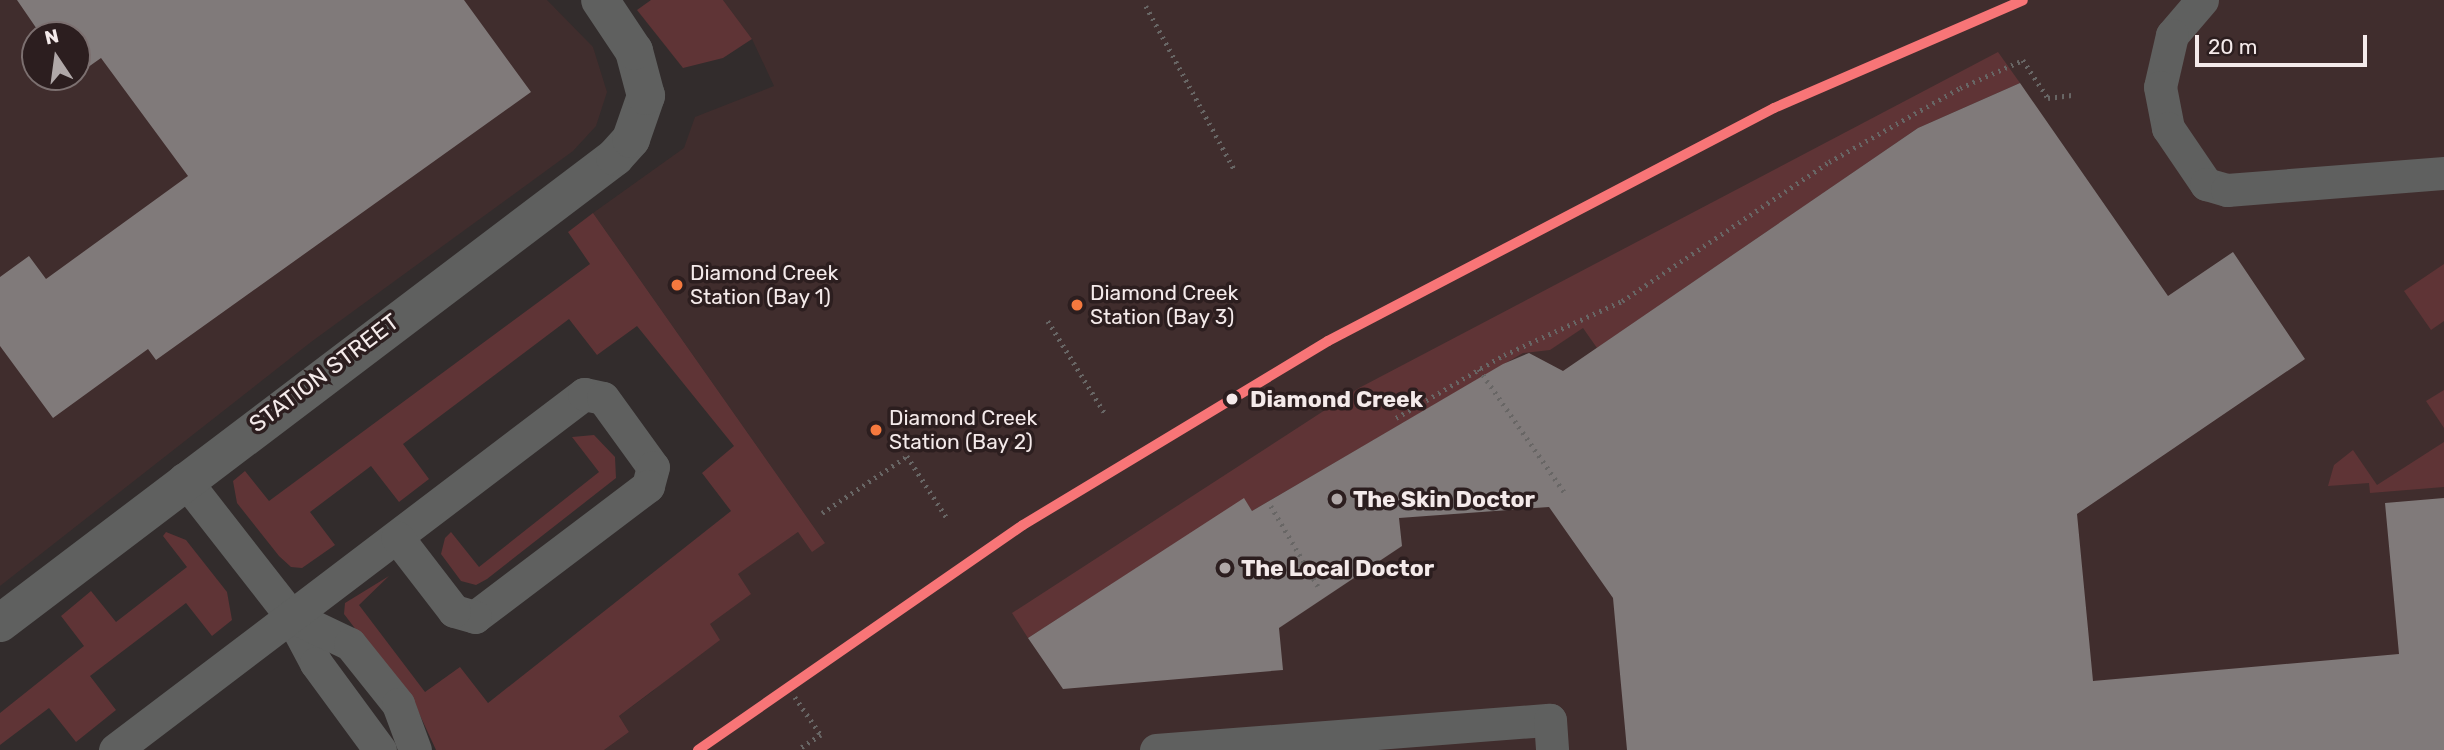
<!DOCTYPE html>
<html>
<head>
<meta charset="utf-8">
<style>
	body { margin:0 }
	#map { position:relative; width:2444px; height:750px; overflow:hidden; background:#322c2c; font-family:Rubik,sans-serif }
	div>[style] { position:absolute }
	.built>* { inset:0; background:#402d2d }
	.green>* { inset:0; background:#5f3436 }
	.building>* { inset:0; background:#807a7a }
	.path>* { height:4.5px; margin-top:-2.25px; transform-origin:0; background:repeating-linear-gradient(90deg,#686665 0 2px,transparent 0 7px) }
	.lane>* { height:33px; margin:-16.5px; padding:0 16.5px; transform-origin:16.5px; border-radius:16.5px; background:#5f605f }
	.street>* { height:38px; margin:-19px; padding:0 19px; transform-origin:19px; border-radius:19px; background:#5f605f }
	.rail-1>* { height:10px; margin:-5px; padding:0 5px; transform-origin:5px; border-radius:5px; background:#f87577 }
	.dots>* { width:19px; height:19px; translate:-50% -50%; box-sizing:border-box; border:4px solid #2c1e1f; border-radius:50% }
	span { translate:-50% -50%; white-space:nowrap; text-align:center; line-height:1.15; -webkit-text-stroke:7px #2c1e1f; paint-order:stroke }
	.bus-label { font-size:21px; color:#f4eaea }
	.left { translate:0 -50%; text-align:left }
	.street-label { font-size:23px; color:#f4eaea }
	.stop-label { font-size:23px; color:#f4eaea; font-weight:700 }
	.poi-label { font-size:23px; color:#f4eaea; font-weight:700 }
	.north { position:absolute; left:21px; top:21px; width:70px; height:70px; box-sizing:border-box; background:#2c1e1f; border:2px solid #7c7070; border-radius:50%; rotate:347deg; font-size:19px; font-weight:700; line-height:28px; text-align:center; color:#f4eaea }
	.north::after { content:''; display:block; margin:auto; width:24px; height:32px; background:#b0a8a8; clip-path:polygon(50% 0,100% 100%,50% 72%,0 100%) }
	.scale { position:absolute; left:2195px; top:35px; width:172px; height:32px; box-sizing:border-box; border:4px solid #f4eaea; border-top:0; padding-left:9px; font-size:21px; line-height:24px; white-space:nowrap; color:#f4eaea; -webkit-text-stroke:5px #2c1e1f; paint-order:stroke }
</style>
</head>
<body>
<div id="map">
	<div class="built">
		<div style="clip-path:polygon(evenodd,0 0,547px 0,593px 47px,607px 92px,596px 126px,573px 151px,311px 342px,0 586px,0 0,35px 35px,77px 35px,77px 77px,35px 77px,35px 35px)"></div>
		<div style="clip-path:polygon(723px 0,2444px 0,2444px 750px,604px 750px,629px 732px,619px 716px,653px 691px,710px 624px,737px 574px,798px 532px,825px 543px,593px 213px,684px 148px,695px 117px,774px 86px,752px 39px)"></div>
	</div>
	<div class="green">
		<div style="clip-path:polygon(651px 0,723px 0,752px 39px,723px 58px,683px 68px,637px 10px)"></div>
		<div style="clip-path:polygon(1998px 52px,2020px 83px,1918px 128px,1597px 348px,1583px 328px,1550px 350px,1523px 353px,1252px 511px,1244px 499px,1028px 638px,1012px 613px,1359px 388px)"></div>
		<div style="clip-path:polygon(593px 213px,825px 543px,812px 552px,798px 532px,738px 574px,751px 594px,710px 624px,720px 640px,619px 716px,629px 732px,604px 750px,436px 750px,418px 711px,344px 614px,345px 603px,389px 576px,359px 605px,425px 692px,460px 667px,488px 703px,731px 511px,702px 473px,734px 446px,637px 326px,597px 355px,569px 319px,403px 444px,429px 479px,399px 502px,371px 466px,310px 512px,335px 545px,302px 568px,291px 567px,279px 556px,237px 503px,233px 481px,245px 471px,269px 501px,590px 264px,568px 232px)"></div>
		<div style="clip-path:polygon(2444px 264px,2444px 321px,2431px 330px,2404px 291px)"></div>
		<div style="clip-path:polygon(2444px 390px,2444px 428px,2426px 401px)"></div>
		<div style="clip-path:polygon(594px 435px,615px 457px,616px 478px,487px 579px,476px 585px,461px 581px,441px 554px,445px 538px,451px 532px,479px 567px,599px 472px,572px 437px)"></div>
		<div style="clip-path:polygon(2444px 442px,2444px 487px,2370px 493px,2369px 483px,2328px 486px,2334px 465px,2353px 450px,2377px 485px)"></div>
		<div style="clip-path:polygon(166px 532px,186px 540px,227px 592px,232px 620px,212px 636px,186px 603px,90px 676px,116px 710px,76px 742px,49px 708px,0 745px,0 713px,84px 646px,61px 616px,91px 591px,116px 622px,187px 567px,163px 536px)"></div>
	</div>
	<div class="building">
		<div style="clip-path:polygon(17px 0,464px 0,531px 92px,156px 360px,148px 349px,53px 418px,0 346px,0 277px,29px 256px,46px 279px,188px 176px,101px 58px,77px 75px,77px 35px,41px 35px)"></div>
		<div style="clip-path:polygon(2020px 83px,2168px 296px,2233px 252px,2305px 359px,2077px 514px,2093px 681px,2399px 654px,2385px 503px,2444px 498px,2444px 750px,1627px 750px,1613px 598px,1549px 507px,1399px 518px,1402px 546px,1279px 628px,1283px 670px,1063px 689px,1028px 638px,1244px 498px,1252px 511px,1503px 364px,1529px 353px,1563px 371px,1918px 128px)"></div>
	</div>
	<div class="path">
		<div style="left:1146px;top:6px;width:185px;rotate:61.6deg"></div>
		<div style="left:1048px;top:321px;width:110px;rotate:58.3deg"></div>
		<div style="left:1479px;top:369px;width:151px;rotate:55.3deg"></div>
		<div style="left:1396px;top:418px;width:125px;rotate:-30.3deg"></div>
		<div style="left:1504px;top:355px;width:130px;rotate:-24.6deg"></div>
		<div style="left:1622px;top:301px;width:249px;rotate:-33.9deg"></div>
		<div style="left:1829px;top:162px;width:150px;rotate:-29.5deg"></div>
		<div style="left:1960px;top:88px;width:69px;rotate:-24deg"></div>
		<div style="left:2023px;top:60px;width:45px;rotate:56.7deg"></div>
		<div style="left:2048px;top:98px;width:24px;rotate:-7deg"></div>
		<div style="left:1271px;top:506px;width:93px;rotate:59.6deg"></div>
		<div style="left:822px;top:513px;width:102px;rotate:-33.8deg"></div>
		<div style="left:907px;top:456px;width:74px;rotate:57.2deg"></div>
		<div style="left:795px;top:697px;width:46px;rotate:55.6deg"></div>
		<div style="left:821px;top:735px;width:27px;rotate:147deg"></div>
	</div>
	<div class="lane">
		<div style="left:2202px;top:0;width:46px;rotate:130.6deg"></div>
		<div style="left:2172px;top:35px;width:53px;rotate:103deg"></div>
		<div style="left:2160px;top:87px;width:42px;rotate:79deg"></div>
		<div style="left:2168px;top:128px;width:68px;rotate:55.8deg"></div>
		<div style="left:2206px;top:184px;width:22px;rotate:16deg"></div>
		<div style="left:2227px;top:190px;width:218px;rotate:-4.5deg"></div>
		<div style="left:184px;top:479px;width:174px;rotate:52deg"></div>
		<div style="left:291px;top:616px;width:53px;rotate:62deg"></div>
		<div style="left:316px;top:663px;width:108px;rotate:53.7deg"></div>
		<div style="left:291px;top:616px;width:65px;rotate:25.4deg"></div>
		<div style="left:350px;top:644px;width:77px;rotate:51.3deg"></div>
		<div style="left:398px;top:704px;width:49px;rotate:69.7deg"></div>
		<div style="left:115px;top:750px;width:589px;rotate:-37.2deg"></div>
		<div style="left:584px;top:394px;width:19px;rotate:12deg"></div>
		<div style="left:603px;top:398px;width:85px;rotate:54.1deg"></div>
		<div style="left:653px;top:467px;width:20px;rotate:105deg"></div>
		<div style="left:648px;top:486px;width:217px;rotate:142.9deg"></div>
		<div style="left:475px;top:617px;width:22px;rotate:-164deg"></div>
		<div style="left:454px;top:611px;width:93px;rotate:-127.6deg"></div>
		<div style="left:1156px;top:750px;width:395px;rotate:-4.4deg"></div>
		<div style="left:1550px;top:720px;width:30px;rotate:86deg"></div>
	</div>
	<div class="street">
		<div style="left:0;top:623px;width:772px;rotate:-37.15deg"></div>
		<div style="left:615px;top:157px;width:24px;rotate:-48deg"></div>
		<div style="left:631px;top:139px;width:46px;rotate:-70.8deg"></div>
		<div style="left:646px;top:96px;width:47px;rotate:-104.9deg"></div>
		<div style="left:634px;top:51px;width:61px;rotate:-123.7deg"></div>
	</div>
	<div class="rail-1">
		<div style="left:698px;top:750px;width:395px;rotate:-34.7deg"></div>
		<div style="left:1023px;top:525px;width:356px;rotate:-31.1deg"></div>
		<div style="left:1328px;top:341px;width:503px;rotate:-27.58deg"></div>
		<div style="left:1774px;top:108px;width:271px;rotate:-23.4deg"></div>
	</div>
	<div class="dots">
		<div style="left:677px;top:285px;background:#f6793e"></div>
		<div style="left:1077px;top:305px;background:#f6793e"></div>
		<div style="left:1232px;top:399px;background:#f4eaea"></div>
		<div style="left:876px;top:430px;background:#f6793e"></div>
		<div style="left:1337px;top:499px;background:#b0a8a8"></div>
		<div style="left:1225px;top:568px;background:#b0a8a8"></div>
	</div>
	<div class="bus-label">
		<span class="left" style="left:690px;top:285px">Diamond Creek<br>Station (Bay 1)</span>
		<span class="left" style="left:1090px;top:305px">Diamond Creek<br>Station (Bay 3)</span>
		<span class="left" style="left:889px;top:430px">Diamond Creek<br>Station (Bay 2)</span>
	</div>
	<div class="street-label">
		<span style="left:324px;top:373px;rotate:-37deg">STATION STREET</span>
	</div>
	<div class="stop-label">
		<span class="left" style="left:1250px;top:399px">Diamond Creek</span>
	</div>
	<div class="poi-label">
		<span class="left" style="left:1353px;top:499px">The Skin Doctor</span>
		<span class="left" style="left:1241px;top:568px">The Local Doctor</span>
	</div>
	<div class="north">N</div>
	<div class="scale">20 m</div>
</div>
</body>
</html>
